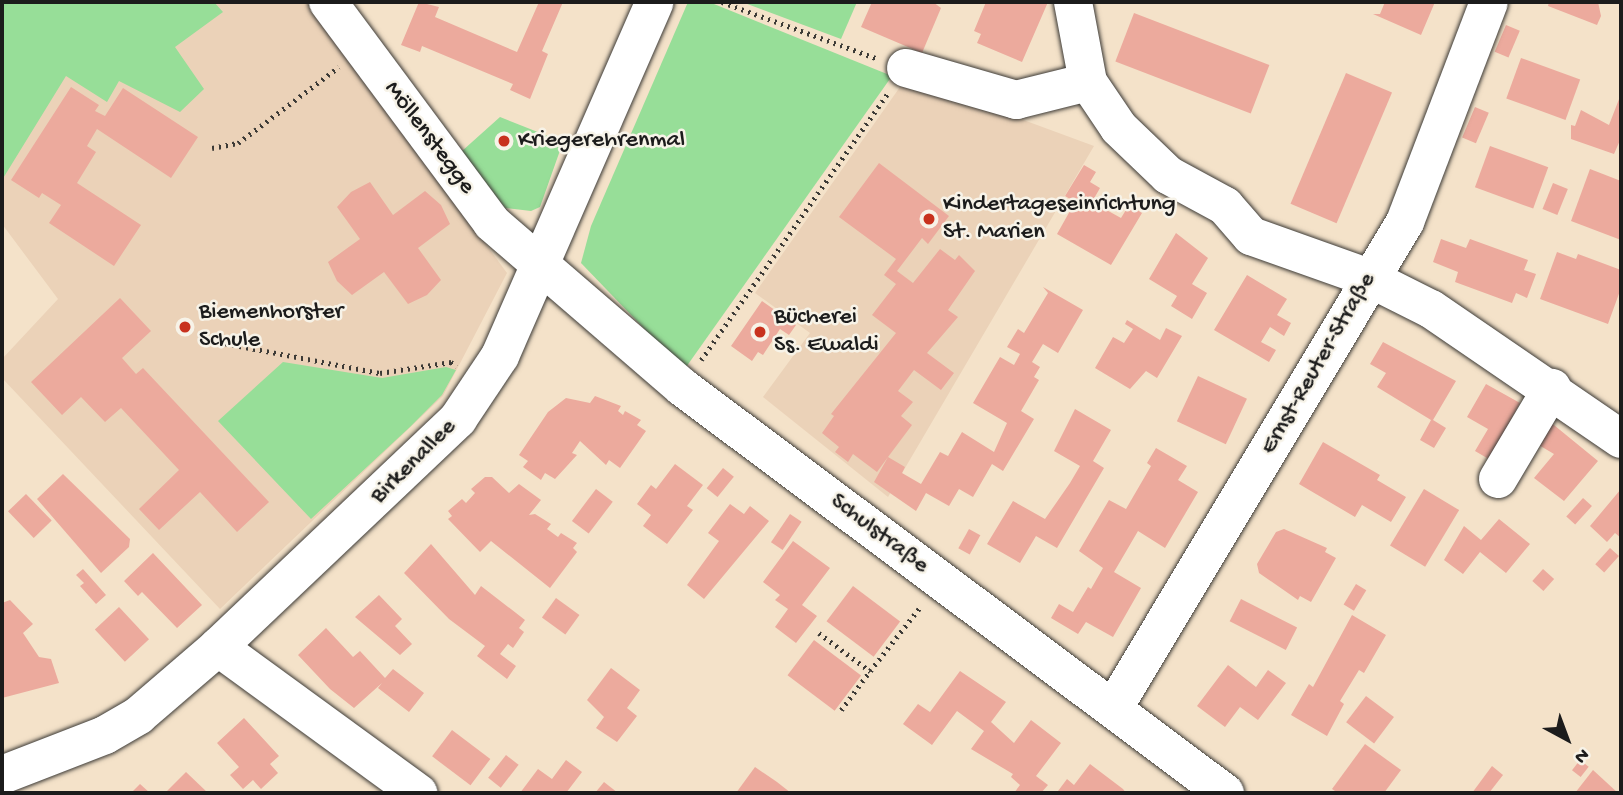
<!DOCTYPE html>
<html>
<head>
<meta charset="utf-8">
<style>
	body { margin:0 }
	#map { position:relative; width:1623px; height:795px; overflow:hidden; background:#f4e2c9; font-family:"Gochi Hand",sans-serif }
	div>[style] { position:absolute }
	.built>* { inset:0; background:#ebd2b8 }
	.green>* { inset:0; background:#97de98 }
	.building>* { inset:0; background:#ecaa9d; transform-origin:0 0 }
	.path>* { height:4.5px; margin-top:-2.25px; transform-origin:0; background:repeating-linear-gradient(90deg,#3c3a36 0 2px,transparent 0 7px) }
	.roads { filter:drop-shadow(0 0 2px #3c3a36) drop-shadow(0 0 2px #3c3a36) }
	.minor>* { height:38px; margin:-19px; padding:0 19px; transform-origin:19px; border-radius:19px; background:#fff }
	.dots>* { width:19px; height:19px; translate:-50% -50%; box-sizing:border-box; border:4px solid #f7f3e8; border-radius:50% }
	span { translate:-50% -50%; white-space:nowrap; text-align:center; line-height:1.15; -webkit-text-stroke:5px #f7f3e8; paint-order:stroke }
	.street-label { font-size:24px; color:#1c1c1c }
	.poi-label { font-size:24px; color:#1c1c1c }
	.left { translate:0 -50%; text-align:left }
	.frame { position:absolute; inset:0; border:4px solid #1c1c1c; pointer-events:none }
	.north { position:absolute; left:1532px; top:704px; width:70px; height:70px; -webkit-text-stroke:5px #f7f3e8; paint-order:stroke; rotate:139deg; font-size:19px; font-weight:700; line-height:28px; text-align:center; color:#1c1c1c }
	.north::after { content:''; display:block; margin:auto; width:24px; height:32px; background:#1c1c1c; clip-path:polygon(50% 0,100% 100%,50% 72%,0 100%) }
</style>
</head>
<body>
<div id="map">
	<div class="built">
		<div style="clip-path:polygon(2px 2px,307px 2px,507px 273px,443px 396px,220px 609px,2px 378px,2px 359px,58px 299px,2px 224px)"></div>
		<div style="clip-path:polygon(907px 77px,1094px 146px,888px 497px,763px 397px,810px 333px,755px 293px)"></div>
	</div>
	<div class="green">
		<div style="clip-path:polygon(2px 2px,214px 2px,223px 12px,175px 47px,204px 89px,180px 112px,119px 81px,107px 102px,66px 76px,2px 180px)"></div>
		<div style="clip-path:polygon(688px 2px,709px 2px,892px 76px,684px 370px,581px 263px,591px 226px)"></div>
		<div style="clip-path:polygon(742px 2px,857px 2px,841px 39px)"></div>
		<div style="clip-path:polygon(500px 117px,563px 142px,540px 207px,531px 211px,505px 208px,462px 151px)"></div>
		<div style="clip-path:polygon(283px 362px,382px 378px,446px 367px,456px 370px,442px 395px,410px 427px,311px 519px,218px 421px)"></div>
	</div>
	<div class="building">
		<div style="clip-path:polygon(419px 2px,439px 7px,435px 17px,517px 52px,539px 2px,563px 2px,542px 51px,548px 54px,530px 99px,510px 90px,513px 84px,422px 46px,420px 52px,401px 45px)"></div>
		<div style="clip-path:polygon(872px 2px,933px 2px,941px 8px,922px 53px,861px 27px)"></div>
		<div style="clip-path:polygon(986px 2px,1048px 2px,1022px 62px,977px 43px,981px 34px,974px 31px)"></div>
		<div style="clip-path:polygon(1385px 2px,1435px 2px,1421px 35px,1373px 14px,1380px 14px)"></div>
		<div style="clip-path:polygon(1549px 2px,1598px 2px,1601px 16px,1597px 25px,1548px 6px)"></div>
		<div style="left:1134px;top:13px;width:145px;height:52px;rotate:21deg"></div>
		<div style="left:1506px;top:25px;width:15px;height:29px;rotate:23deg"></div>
		<div style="left:1521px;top:58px;width:63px;height:43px;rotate:20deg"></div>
		<div style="left:1346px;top:73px;width:50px;height:142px;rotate:23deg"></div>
		<div style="clip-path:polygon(71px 87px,99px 105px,95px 111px,105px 116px,123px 88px,198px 137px,171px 178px,97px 129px,87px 146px,96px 152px,77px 183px,141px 225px,114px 266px,49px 223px,61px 205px,42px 193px,39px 198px,11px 180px)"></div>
		<div style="clip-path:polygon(1621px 94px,1621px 138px,1614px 154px,1571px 139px,1571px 125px,1575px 126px,1581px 110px,1609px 125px)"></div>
		<div style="left:1475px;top:107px;width:15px;height:33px;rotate:23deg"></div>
		<div style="left:1490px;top:146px;width:62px;height:44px;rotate:20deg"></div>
		<div style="clip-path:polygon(879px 163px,949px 216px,928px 244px,922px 238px,897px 271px,913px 283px,940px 249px,955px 260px,959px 255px,975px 271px,948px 310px,958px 317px,927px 353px,954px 373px,941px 390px,914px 370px,898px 391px,913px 402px,901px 416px,912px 425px,888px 457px,905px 467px,902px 473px,921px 484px,940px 452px,948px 456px,962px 432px,994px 452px,1007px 423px,973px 403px,1000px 357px,1014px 365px,1020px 354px,1007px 347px,1018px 329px,1024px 333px,1048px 293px,1043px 287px,1083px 310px,1058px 353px,1043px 344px,1032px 362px,1040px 367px,1034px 377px,1039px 380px,1021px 411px,1034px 419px,1003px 471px,992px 464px,973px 497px,959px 489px,949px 506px,926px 493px,916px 511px,874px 482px,888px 457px,877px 472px,853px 454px,848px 462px,835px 452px,839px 447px,822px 433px,834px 416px,831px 414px,896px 333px,872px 315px,896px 284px,884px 275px,896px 259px,839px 217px)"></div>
		<div style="clip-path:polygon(1084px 165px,1096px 172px,1090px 182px,1100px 188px,1092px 202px,1121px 218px,1129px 205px,1142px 213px,1111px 265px,1057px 234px,1075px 202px,1065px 196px)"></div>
		<div style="clip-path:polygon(1590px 169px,1621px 181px,1621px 240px,1571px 221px)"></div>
		<div style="clip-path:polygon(370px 182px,393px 215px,425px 191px,441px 205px,450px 224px,418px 248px,441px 280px,427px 295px,408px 304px,384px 272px,352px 295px,337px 281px,328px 262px,360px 239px,337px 207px,351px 192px)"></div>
		<div style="left:1553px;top:183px;width:16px;height:28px;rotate:22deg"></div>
		<div style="clip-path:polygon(1176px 233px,1208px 258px,1192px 284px,1207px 293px,1192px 319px,1171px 306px,1177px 296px,1149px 279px)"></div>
		<div style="clip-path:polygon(1441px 239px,1466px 248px,1470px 239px,1528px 260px,1524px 270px,1536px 274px,1527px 298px,1516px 293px,1512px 303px,1455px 282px,1458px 272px,1433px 262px)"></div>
		<div style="clip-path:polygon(1557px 252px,1576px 259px,1578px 254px,1621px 270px,1621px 288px,1608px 324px,1540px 299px)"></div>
		<div style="clip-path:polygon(1247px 275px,1287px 299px,1277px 315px,1291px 323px,1284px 336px,1270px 327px,1261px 342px,1276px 350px,1269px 362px,1214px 330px)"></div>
		<div style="clip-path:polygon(120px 298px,151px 331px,122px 358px,136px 374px,143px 368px,269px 502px,237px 532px,200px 492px,159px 530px,139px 509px,179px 470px,121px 408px,105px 422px,81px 397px,62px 415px,31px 382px)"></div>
		<div style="clip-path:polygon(762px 301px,796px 325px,789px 335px,780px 329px,763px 355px,758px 352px,752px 361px,731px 346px)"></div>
		<div style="clip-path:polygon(1127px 320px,1160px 340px,1166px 328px,1182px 336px,1157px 378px,1146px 371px,1130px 389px,1095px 368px,1113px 337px,1124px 343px,1133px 329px,1125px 324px)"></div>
		<div style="clip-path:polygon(1383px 342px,1456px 381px,1433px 420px,1446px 428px,1434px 448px,1420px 440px,1431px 420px,1377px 387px,1386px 373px,1370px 364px)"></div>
		<div style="left:1198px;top:376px;width:54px;height:50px;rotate:25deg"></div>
		<div style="clip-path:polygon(1486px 384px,1520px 403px,1502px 436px,1499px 465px,1475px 451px,1488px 429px,1467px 417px)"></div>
		<div style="clip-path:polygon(595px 396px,621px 406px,618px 411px,623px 415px,625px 411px,641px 420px,637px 425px,646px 431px,620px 468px,609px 460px,606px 465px,580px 441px,572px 453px,577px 455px,555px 479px,545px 473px,541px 480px,523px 467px,528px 461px,519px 455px,548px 412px,566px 398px,590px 403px)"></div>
		<div style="clip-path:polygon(1075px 409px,1111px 430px,1093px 461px,1104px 468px,1057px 548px,1036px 536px,1020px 563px,987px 544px,1013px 501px,1045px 519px,1070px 483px,1080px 466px,1054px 451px)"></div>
		<div style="clip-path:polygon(1549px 421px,1598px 461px,1564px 501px,1534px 478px,1554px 454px,1532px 441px)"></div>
		<div style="clip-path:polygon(1323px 442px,1380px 475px,1377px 480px,1406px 497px,1391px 522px,1362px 505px,1355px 517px,1299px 484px)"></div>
		<div style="clip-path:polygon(1156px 448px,1187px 466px,1178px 480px,1198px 492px,1165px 548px,1138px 531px,1114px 572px,1141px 588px,1113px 637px,1086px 622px,1078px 634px,1051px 618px,1059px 604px,1073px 612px,1088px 587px,1091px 589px,1103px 568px,1079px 551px,1109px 500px,1126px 509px,1151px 466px,1147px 463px)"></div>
		<div style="clip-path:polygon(675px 464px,703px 485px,687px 506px,693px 510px,667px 544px,643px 526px,651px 515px,637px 504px,651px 485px,656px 489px)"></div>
		<div style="left:723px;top:468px;width:14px;height:26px;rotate:39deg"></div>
		<div style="clip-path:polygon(63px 474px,130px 539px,129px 547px,101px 573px,37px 499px)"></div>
		<div style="clip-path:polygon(485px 477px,492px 477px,509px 493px,519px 484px,541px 500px,529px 515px,535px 514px,551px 524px,547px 529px,558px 537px,561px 533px,577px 543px,573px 548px,577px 552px,550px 588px,491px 541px,480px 552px,448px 519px,452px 516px,448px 511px,462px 499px,466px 503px,475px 493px,471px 489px)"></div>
		<div style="left:596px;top:489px;width:21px;height:40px;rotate:37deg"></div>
		<div style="left:1424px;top:489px;width:41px;height:66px;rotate:31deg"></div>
		<div style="clip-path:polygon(1621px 489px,1621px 538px,1615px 533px,1607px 542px,1590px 526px)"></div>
		<div style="left:26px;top:494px;width:37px;height:25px;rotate:46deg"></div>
		<div style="left:1583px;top:498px;width:12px;height:25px;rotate:42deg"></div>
		<div style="clip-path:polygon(730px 504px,744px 514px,750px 506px,769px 521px,704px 599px,687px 585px,719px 541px,708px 533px)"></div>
		<div style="left:790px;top:514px;width:14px;height:34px;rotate:34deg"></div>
		<div style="clip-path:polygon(1499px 519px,1530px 544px,1506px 573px,1480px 552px,1463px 574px,1444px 560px,1464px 526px,1481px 540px)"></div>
		<div style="left:969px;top:529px;width:13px;height:22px;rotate:29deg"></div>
		<div style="clip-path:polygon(1284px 529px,1327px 548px,1325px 552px,1336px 558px,1311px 602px,1300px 596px,1298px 600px,1259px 573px,1257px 564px,1276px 532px)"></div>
		<div style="clip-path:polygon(793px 541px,830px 568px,802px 605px,817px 616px,796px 643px,775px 627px,788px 609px,775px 600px,780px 595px,763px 582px)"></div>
		<div style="clip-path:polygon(431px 544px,475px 595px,481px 586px,525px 620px,519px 628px,524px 632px,513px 648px,508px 644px,500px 654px,516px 666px,507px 679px,477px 656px,485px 646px,449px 619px,404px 573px)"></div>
		<div style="left:1610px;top:548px;width:12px;height:22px;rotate:42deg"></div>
		<div style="clip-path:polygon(153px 553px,202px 605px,177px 628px,142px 592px,138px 596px,124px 581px)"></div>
		<div style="clip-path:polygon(83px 569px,106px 595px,96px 604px,80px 586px,84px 583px,76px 575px)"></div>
		<div style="left:1543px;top:569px;width:15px;height:16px;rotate:42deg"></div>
		<div style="left:1356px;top:584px;width:12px;height:24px;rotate:31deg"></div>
		<div style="left:853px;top:586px;width:59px;height:44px;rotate:37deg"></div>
		<div style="clip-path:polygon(379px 595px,402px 619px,395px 626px,412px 644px,400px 655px,355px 617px)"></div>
		<div style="left:556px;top:598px;width:29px;height:24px;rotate:36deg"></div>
		<div style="left:1241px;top:599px;width:63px;height:25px;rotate:27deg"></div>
		<div style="clip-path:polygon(10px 600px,33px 624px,23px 633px,39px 657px,51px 659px,59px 683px,2px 698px,2px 603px)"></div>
		<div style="left:119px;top:607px;width:44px;height:33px;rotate:47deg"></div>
		<div style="clip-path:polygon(1352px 615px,1386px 635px,1364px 673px,1359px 670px,1340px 701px,1344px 704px,1327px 736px,1291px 715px,1309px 684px,1313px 687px)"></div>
		<div style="clip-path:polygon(326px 628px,353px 657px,360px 651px,385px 678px,393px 669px,424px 693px,409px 712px,378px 688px,382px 683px,354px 708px,330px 689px,298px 655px)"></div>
		<div style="left:814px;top:640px;width:59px;height:44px;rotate:37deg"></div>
		<div style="clip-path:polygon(1228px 665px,1256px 687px,1268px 670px,1286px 683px,1258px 720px,1240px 707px,1225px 727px,1197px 706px)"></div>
		<div style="clip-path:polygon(611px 668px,640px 690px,627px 708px,637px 716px,617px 742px,596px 728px,604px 717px,587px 700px)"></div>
		<div style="clip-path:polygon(960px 671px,1006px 702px,991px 722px,1014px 743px,1031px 720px,1061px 743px,1036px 776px,1048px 785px,1041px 793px,1014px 793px,1020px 785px,1011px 777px,1013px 774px,971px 749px,984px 731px,957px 711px,932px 745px,903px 724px,918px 704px,930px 712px)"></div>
		<div style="left:1366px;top:696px;width:35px;height:33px;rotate:37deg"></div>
		<div style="clip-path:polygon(244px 718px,279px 756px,270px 764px,278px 773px,261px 789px,253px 780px,243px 789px,230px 775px,239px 767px,217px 743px)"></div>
		<div style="left:452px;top:730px;width:48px;height:33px;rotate:37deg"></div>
		<div style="clip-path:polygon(1365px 744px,1401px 770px,1384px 793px,1338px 793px,1332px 789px)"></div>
		<div style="left:506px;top:755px;width:16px;height:29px;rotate:38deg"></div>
		<div style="clip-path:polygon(566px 760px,582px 772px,566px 793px,520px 793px,538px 769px,552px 779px)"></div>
		<div style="left:1580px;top:760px;width:11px;height:13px;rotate:38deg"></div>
		<div style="clip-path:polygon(1090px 764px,1123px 789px,1126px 793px,1058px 791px,1067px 779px,1074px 785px)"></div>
		<div style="clip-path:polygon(1492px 766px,1503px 775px,1489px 793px,1472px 793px)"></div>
		<div style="clip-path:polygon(755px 767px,777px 782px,791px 793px,736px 793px)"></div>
		<div style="clip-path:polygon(1593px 770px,1618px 793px,1575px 793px)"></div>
		<div style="clip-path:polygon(186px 772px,208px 793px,165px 793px)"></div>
		<div style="clip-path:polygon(604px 782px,618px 793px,595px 793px)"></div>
		<div style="clip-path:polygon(140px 784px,150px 793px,131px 793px)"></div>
	</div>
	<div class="path">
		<div style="left:722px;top:2px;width:164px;rotate:20deg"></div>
		<div style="left:212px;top:148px;width:26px;rotate:-11deg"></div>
		<div style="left:238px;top:143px;width:126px;rotate:-37deg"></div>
		<div style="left:198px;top:338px;width:185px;rotate:10.9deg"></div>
		<div style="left:380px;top:373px;width:72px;rotate:-8.8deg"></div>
		<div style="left:451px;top:362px;width:7px;rotate:34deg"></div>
		<div style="left:701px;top:360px;width:327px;rotate:-55deg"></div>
		<div style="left:819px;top:633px;width:64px;rotate:36.7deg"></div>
		<div style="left:870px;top:671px;width:83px;rotate:-51.9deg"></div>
		<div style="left:841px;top:710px;width:49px;rotate:-53.4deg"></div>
	</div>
	<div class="roads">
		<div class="minor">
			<div style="left:328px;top:2px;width:275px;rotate:53.4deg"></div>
			<div style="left:492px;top:223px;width:251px;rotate:40.8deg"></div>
			<div style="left:682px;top:387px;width:678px;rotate:36.79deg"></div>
			<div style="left:1073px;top:2px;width:81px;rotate:79.4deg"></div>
			<div style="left:1088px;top:82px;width:55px;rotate:56deg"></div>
			<div style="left:1119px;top:128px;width:68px;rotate:43.8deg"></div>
			<div style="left:1168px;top:175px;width:65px;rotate:28.5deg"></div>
			<div style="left:1225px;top:206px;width:40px;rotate:49deg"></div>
			<div style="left:1251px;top:236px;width:125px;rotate:19.6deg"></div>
			<div style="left:1369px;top:278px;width:69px;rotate:26.6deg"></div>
			<div style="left:1431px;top:309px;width:230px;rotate:34.4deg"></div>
			<div style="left:906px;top:68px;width:115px;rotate:16.2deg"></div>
			<div style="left:1016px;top:100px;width:74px;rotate:-14deg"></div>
			<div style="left:1498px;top:479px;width:106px;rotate:-59.3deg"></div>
			<div style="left:218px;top:647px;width:248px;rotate:36.1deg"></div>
			<div style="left:1113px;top:709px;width:568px;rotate:-59.05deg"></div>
			<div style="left:1405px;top:222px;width:235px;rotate:-69.1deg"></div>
			<div style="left:2px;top:775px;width:110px;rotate:-21.2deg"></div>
			<div style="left:105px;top:735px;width:39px;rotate:-30deg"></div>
			<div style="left:139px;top:715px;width:104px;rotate:-40.7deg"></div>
			<div style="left:218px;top:647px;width:331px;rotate:-43.5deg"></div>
			<div style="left:458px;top:419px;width:76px;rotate:-56.3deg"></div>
			<div style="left:500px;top:356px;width:386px;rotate:-66.4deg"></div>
		</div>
	</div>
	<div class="dots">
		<div style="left:504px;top:141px;background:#c8321e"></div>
		<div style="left:929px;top:219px;background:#c8321e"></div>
		<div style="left:185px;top:327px;background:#c8321e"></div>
		<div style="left:760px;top:332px;background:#c8321e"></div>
	</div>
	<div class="street-label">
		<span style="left:429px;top:138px;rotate:53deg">Möllenstegge</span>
		<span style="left:1319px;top:364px;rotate:-60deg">Ernst-Reuter-Straße</span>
		<span style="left:414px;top:462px;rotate:-45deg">Birkenallee</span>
		<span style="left:879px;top:534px;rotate:37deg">Schulstraße</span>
	</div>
	<div class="poi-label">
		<span class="left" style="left:518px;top:141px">Kriegerehrenmal</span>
		<span class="left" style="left:943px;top:219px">Kindertageseinrichtung<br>St. Marien</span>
		<span class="left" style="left:199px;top:327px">Biemenhorster<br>Schule</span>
		<span class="left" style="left:774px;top:332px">Bücherei<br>Ss. Ewaldi</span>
	</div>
	<div class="frame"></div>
	<div class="north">N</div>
</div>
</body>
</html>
